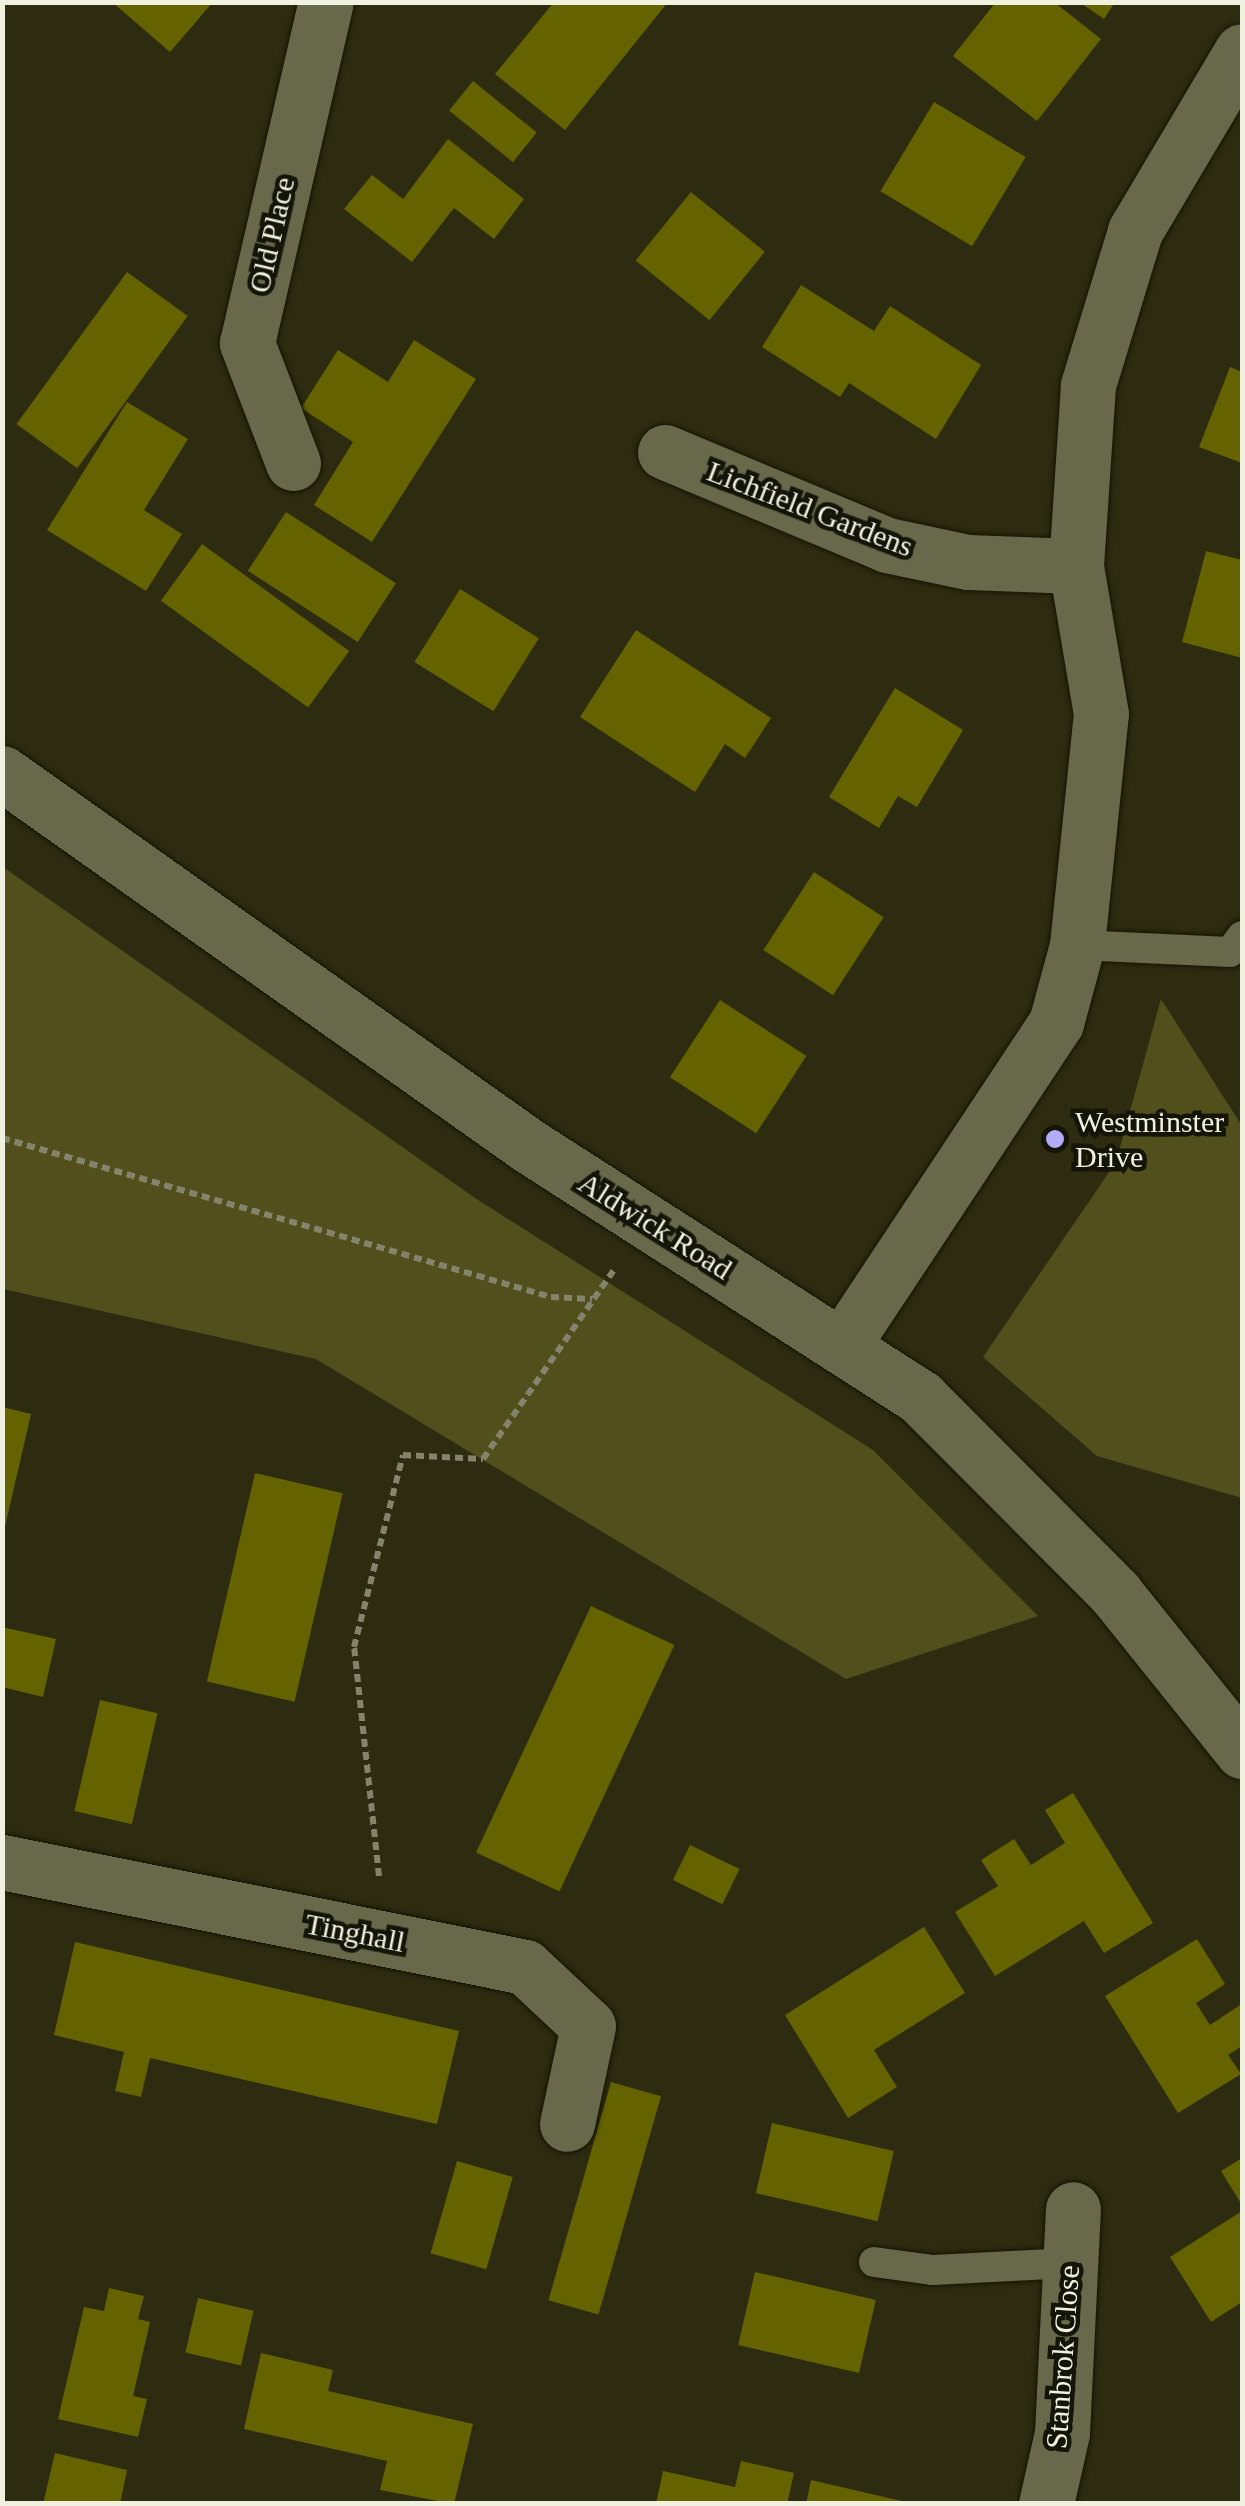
<!DOCTYPE html>
<html>
<head>
<meta charset="utf-8">
<style>
	body { margin:0 }
	#map { position:relative; width:1245px; height:2506px; overflow:hidden; background:#2d2c10; font-family:"Times New Roman",serif }
	div>[style] { position:absolute }
	.green>* { inset:0; background:#51501d }
	.building>* { inset:0; background:#656200; transform-origin:0 0 }
	.path>* { height:6px; margin-top:-3px; transform-origin:0; background:repeating-linear-gradient(90deg,#84836c 0 8px,transparent 0 13px) }
	.roads { filter:drop-shadow(0 0 2px #161400) drop-shadow(0 0 2px #161400) }
	.service>* { height:30px; margin:-15px; padding:0 15px; transform-origin:15px; border-radius:15px; background:#68684a }
	.minor>* { height:55px; margin:-27.5px; padding:0 27.5px; transform-origin:27.5px; border-radius:27.5px; background:#68684a }
	.tertiary>* { height:55px; margin:-27.5px; padding:0 27.5px; transform-origin:27.5px; border-radius:27.5px; background:#68684a }
	.dots>* { width:28px; height:28px; translate:-50% -50%; box-sizing:border-box; border:5px solid #141408; border-radius:50% }
	span { translate:-50% -50%; white-space:nowrap; text-align:center; line-height:1.15; -webkit-text-stroke:9px #141408; paint-order:stroke }
	.street-label { font-size:30px; color:#f1f1e0 }
	.poi-label { font-size:30px; color:#f1f1e0 }
	.left { translate:0 -50%; text-align:left }
	.frame { position:absolute; inset:0; border:5px solid #f1f1e0; pointer-events:none }
</style>
</head>
<body>
<div id="map">
	<div class="green">
		<div style="clip-path:polygon(3px 867px,475px 1198px,873px 1450px,1038px 1616px,846px 1679px,316px 1359px,3px 1289px)"></div>
		<div style="clip-path:polygon(1161px 999px,1242px 1126px,1242px 1498px,1097px 1456px,983px 1357px,1116px 1162px)"></div>
	</div>
	<div class="building">
		<div style="clip-path:polygon(112px 2px,213px 2px,170px 52px)"></div>
		<div style="clip-path:polygon(554px 2px,668px 2px,565px 130px,495px 74px)"></div>
		<div style="clip-path:polygon(996px 2px,1054px 2px,1101px 39px,1037px 121px,953px 56px)"></div>
		<div style="clip-path:polygon(1079px 2px,1115px 2px,1104px 19px)"></div>
		<div style="left:473px;top:81px;width:82px;height:38px;rotate:39deg"></div>
		<div style="left:934px;top:102px;width:107px;height:104px;rotate:31deg"></div>
		<div style="clip-path:polygon(448px 139px,524px 199px,494px 239px,454px 208px,412px 262px,344px 209px,372px 175px,403px 199px)"></div>
		<div style="left:691px;top:192px;width:95px;height:88px;rotate:39deg"></div>
		<div style="left:127px;top:272px;width:75px;height:188px;rotate:36deg"></div>
		<div style="clip-path:polygon(801px 285px,874px 331px,890px 306px,981px 365px,936px 439px,849px 383px,840px 397px,762px 347px)"></div>
		<div style="clip-path:polygon(414px 340px,476px 379px,372px 542px,314px 505px,353px 442px,301px 408px,338px 350px,388px 382px)"></div>
		<div style="clip-path:polygon(1230px 367px,1242px 372px,1242px 463px,1199px 447px)"></div>
		<div style="clip-path:polygon(127px 402px,188px 439px,144px 510px,182px 534px,146px 591px,47px 530px)"></div>
		<div style="left:286px;top:512px;width:131px;height:70px;rotate:33deg"></div>
		<div style="left:202px;top:544px;width:182px;height:70px;rotate:36deg"></div>
		<div style="clip-path:polygon(1206px 551px,1242px 560px,1242px 658px,1182px 642px)"></div>
		<div style="left:460px;top:589px;width:93px;height:86px;rotate:32deg"></div>
		<div style="clip-path:polygon(636px 630px,771px 718px,745px 758px,725px 744px,695px 792px,580px 717px)"></div>
		<div style="clip-path:polygon(895px 688px,963px 730px,917px 807px,898px 796px,879px 828px,829px 797px)"></div>
		<div style="left:814px;top:872px;width:83px;height:93px;rotate:33deg"></div>
		<div style="left:720px;top:1000px;width:103px;height:92px;rotate:33deg"></div>
		<div style="clip-path:polygon(2px 1407px,31px 1414px,4px 1531px,2px 1531px)"></div>
		<div style="left:255px;top:1473px;width:90px;height:214px;rotate:13deg"></div>
		<div style="left:591px;top:1606px;width:92px;height:272px;rotate:25deg"></div>
		<div style="clip-path:polygon(2px 1627px,56px 1639px,43px 1697px,2px 1687px)"></div>
		<div style="left:100px;top:1700px;width:59px;height:114px;rotate:13deg"></div>
		<div style="clip-path:polygon(1073px 1793px,1153px 1923px,1104px 1953px,1084px 1921px,995px 1976px,955px 1912px,998px 1886px,981px 1860px,1014px 1839px,1031px 1865px,1065px 1843px,1045px 1810px)"></div>
		<div style="left:690px;top:1845px;width:55px;height:39px;rotate:26deg"></div>
		<div style="clip-path:polygon(924px 1927px,965px 1993px,874px 2050px,897px 2087px,848px 2118px,785px 2015px)"></div>
		<div style="clip-path:polygon(1197px 1939px,1225px 1984px,1196px 2003px,1210px 2025px,1240px 2005px,1242px 2010px,1242px 2046px,1228px 2055px,1241px 2074px,1178px 2113px,1105px 1996px)"></div>
		<div style="clip-path:polygon(75px 1942px,459px 2031px,437px 2124px,150px 2058px,141px 2097px,115px 2091px,124px 2052px,54px 2035px)"></div>
		<div style="left:611px;top:2082px;width:52px;height:227px;rotate:16deg"></div>
		<div style="left:772px;top:2123px;width:125px;height:72px;rotate:13deg"></div>
		<div style="clip-path:polygon(1242px 2158px,1242px 2205px,1221px 2171px)"></div>
		<div style="left:457px;top:2161px;width:58px;height:96px;rotate:16deg"></div>
		<div style="clip-path:polygon(1242px 2211px,1242px 2302px,1211px 2322px,1170px 2257px)"></div>
		<div style="left:755px;top:2272px;width:124px;height:75px;rotate:13deg"></div>
		<div style="clip-path:polygon(109px 2288px,144px 2296px,138px 2319px,150px 2322px,133px 2396px,147px 2399px,138px 2437px,58px 2419px,84px 2307px,104px 2311px)"></div>
		<div style="left:198px;top:2298px;width:57px;height:56px;rotate:13deg"></div>
		<div style="clip-path:polygon(261px 2353px,333px 2370px,328px 2391px,473px 2424px,454px 2504px,380px 2490px,387px 2461px,244px 2429px)"></div>
		<div style="clip-path:polygon(55px 2453px,127px 2470px,120px 2504px,43px 2504px)"></div>
		<div style="clip-path:polygon(741px 2461px,794px 2473px,787px 2504px,656px 2504px,663px 2471px,735px 2487px)"></div>
		<div style="clip-path:polygon(811px 2480px,906px 2502px,906px 2504px,806px 2504px)"></div>
	</div>
	<div class="path">
		<div style="left:2px;top:1138px;width:572px;rotate:16.15deg"></div>
		<div style="left:551px;top:1297px;width:41px;rotate:2.8deg"></div>
		<div style="left:379px;top:1876px;width:230px;rotate:-96.2deg"></div>
		<div style="left:354px;top:1647px;width:198px;rotate:-75.7deg"></div>
		<div style="left:403px;top:1455px;width:80px;rotate:2.9deg"></div>
		<div style="left:483px;top:1459px;width:229px;rotate:-55.3deg"></div>
	</div>
	<div class="roads">
		<div class="service">
			<div style="left:1077px;top:945px;width:153px;rotate:2.6deg"></div>
			<div style="left:1230px;top:952px;width:20px;rotate:-53deg"></div>
			<div style="left:874px;top:2262px;width:60px;rotate:7.7deg"></div>
			<div style="left:933px;top:2270px;width:138px;rotate:-2.9deg"></div>
		</div>
		<div class="minor">
			<div style="left:665px;top:452px;width:241px;rotate:22.7deg"></div>
			<div style="left:887px;top:545px;width:83px;rotate:11.9deg"></div>
			<div style="left:968px;top:562px;width:108px;rotate:2.1deg"></div>
			<div style="left:293px;top:463px;width:129px;rotate:-111deg"></div>
			<div style="left:247px;top:343px;width:350px;rotate:-77deg"></div>
			<div style="left:844px;top:1343px;width:384px;rotate:-56.5deg"></div>
			<div style="left:1056px;top:1023px;width:81px;rotate:-74.9deg"></div>
			<div style="left:1077px;top:945px;width:232px;rotate:-84.1deg"></div>
			<div style="left:1101px;top:714px;width:150px;rotate:-99.6deg"></div>
			<div style="left:1076px;top:566px;width:181px;rotate:-86.2deg"></div>
			<div style="left:1088px;top:385px;width:161px;rotate:-73deg"></div>
			<div style="left:1135px;top:231px;width:209px;rotate:-59.3deg"></div>
			<div style="left:2px;top:1862px;width:533px;rotate:11.35deg"></div>
			<div style="left:525px;top:1967px;width:86px;rotate:43.1deg"></div>
			<div style="left:588px;top:2026px;width:100px;rotate:102.1deg"></div>
			<div style="left:1046px;top:2504px;width:73px;rotate:-77.3deg"></div>
			<div style="left:1062px;top:2433px;width:224px;rotate:-87.2deg"></div>
		</div>
		<div class="tertiary">
			<div style="left:2px;top:773px;width:646px;rotate:35.29deg"></div>
			<div style="left:529px;top:1146px;width:466px;rotate:32.7deg"></div>
			<div style="left:921px;top:1398px;width:275px;rotate:45.1deg"></div>
			<div style="left:1115px;top:1593px;width:203px;rotate:51.2deg"></div>
		</div>
	</div>
	<div class="dots">
		<div style="left:1055px;top:1139px;background:#b3adf9"></div>
	</div>
	<div class="street-label">
		<span style="left:272px;top:235px;rotate:-77deg">Old Place</span>
		<span style="left:810px;top:509px;rotate:21deg">Lichfield Gardens</span>
		<span style="left:655px;top:1226px;rotate:32deg">Aldwick Road</span>
		<span style="left:355px;top:1933px;rotate:11deg">Tinghall</span>
		<span style="left:1063px;top:2357px;rotate:-86deg">Stanbrok Close</span>
	</div>
	<div class="poi-label">
		<span class="left" style="left:1075px;top:1139px">Westminster<br>Drive</span>
	</div>
	<div class="frame"></div>
</div>
</body>
</html>
